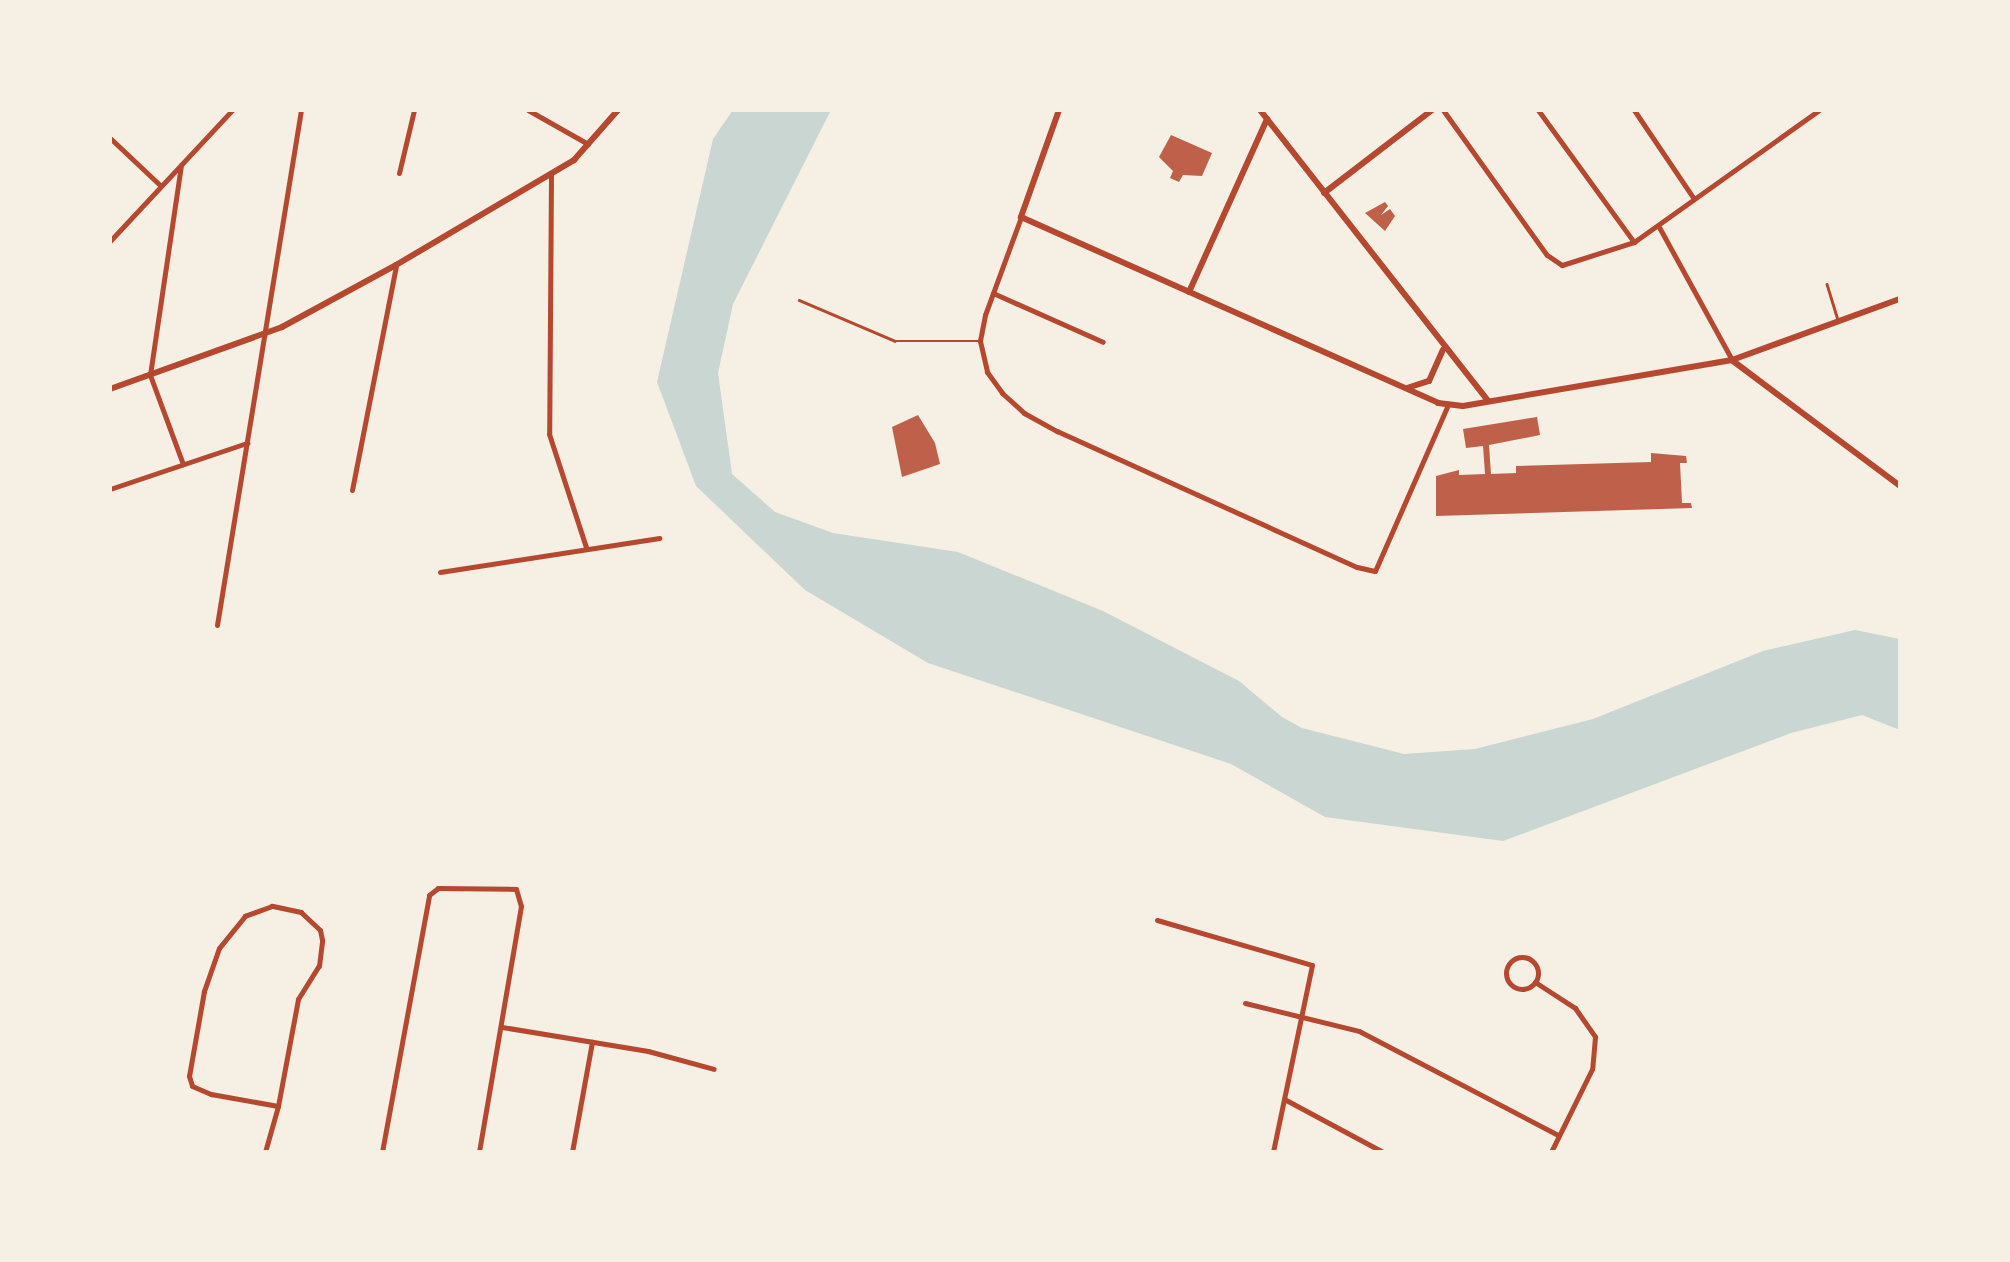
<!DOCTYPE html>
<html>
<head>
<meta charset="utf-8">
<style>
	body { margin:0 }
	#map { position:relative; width:2010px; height:1262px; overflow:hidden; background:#f6efe4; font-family:Lato,sans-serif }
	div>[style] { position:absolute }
	.water>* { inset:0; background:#c9d6d2 }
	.building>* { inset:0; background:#bf614a }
	.service>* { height:2.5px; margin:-1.25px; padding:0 1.25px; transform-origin:1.25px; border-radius:1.25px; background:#b5482f }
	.minor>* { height:5px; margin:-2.5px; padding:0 2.5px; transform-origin:2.5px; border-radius:2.5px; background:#b5482f }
	.minor>.ring { margin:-2.5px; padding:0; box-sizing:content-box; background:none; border:5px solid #b5482f; border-radius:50% }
	.tertiary>* { height:6px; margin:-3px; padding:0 3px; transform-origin:3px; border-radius:3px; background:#b5482f }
	.secondary>* { height:6px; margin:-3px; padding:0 3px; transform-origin:3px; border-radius:3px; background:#b5482f }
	span { translate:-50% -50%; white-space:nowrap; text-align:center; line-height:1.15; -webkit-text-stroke:8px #f6efe4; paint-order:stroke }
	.frame { position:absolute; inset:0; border:112px solid #f6efe4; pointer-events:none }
</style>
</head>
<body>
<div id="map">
	<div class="water">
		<div style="clip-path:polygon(733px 110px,831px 110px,733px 304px,718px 373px,732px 474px,775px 512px,833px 533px,958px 552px,1103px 611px,1239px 681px,1282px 717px,1302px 728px,1404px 754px,1475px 749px,1593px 719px,1763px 651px,1855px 630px,1900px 639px,1900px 730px,1862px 715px,1791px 733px,1503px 841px,1325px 817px,1231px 764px,928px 663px,805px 590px,696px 486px,657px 382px,713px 139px)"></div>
	</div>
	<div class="building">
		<div style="clip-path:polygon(1171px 135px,1212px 153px,1202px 176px,1183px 175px,1179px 182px,1170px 178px,1173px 171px,1159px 157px)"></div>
		<div style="clip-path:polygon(1385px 202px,1388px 206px,1381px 215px,1390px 209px,1395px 216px,1385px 231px,1365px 213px)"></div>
		<div style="clip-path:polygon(918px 415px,935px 443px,940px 464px,902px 477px,892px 427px)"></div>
		<div style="clip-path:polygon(1537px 417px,1540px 435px,1489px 445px,1491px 474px,1516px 473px,1516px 466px,1651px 462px,1651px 453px,1686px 456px,1687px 463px,1680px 463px,1682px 503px,1691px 503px,1692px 508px,1436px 516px,1436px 476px,1459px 470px,1459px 475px,1485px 474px,1483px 446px,1466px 448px,1463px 429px)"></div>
	</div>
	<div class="service">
		<div style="left:1827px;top:284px;width:38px;rotate:73deg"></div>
		<div style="left:799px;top:300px;width:104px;rotate:23.1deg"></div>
		<div style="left:895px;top:341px;width:84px"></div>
	</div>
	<div class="minor">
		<div style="left:528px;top:110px;width:69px;rotate:29.5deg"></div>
		<div style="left:1443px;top:110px;width:178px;rotate:54.4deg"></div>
		<div style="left:1547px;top:255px;width:18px;rotate:34deg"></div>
		<div style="left:1562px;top:265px;width:76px;rotate:-17.7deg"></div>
		<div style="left:1634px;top:242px;width:227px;rotate:-35.5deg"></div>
		<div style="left:1538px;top:110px;width:163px;rotate:54deg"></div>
		<div style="left:1634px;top:110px;width:107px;rotate:56deg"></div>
		<div style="left:110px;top:138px;width:70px;rotate:43.3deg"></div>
		<div style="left:181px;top:165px;width:212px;rotate:98.4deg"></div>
		<div style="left:150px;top:375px;width:95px;rotate:69.7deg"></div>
		<div style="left:399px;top:173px;width:65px;rotate:-76.6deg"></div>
		<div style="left:551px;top:175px;width:259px;rotate:90.4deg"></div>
		<div style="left:549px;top:434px;width:119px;rotate:71.9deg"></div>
		<div style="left:1021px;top:217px;width:104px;rotate:110.2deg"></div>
		<div style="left:985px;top:315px;width:26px;rotate:101deg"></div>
		<div style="left:980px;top:341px;width:32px;rotate:77deg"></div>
		<div style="left:987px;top:372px;width:26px;rotate:54deg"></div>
		<div style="left:1002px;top:393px;width:30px;rotate:42deg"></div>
		<div style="left:1024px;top:413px;width:38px;rotate:29deg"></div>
		<div style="left:1057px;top:431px;width:329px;rotate:24.4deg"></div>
		<div style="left:1357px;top:567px;width:18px;rotate:13deg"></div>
		<div style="left:1375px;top:571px;width:181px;rotate:-66.3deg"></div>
		<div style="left:1659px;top:227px;width:152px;rotate:61.2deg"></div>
		<div style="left:110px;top:241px;width:179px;rotate:-47deg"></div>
		<div style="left:993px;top:293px;width:120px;rotate:24deg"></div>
		<div style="left:110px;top:489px;width:145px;rotate:-18.6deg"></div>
		<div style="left:352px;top:490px;width:229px;rotate:-78.9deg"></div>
		<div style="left:440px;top:572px;width:222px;rotate:-8.8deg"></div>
		<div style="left:217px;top:625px;width:522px;rotate:-80.74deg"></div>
		<div style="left:1157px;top:920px;width:161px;rotate:16.2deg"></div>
		<div style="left:1312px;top:965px;width:191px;rotate:101.8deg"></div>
		<div class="ring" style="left:1506px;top:957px;width:27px;height:27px"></div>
		<div style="left:1535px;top:982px;width:48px;rotate:33deg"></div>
		<div style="left:1575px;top:1008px;width:35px;rotate:55deg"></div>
		<div style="left:1595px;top:1037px;width:32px;rotate:95deg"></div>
		<div style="left:1592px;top:1069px;width:93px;rotate:116.3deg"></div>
		<div style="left:1245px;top:1003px;width:117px;rotate:13.8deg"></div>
		<div style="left:1359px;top:1031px;width:225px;rotate:27.6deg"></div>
		<div style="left:502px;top:1027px;width:148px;rotate:9.3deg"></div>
		<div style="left:648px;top:1051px;width:68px;rotate:15.3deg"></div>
		<div style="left:1286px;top:1100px;width:110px;rotate:28.2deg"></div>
		<div style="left:265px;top:1152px;width:48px;rotate:-74.2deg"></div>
		<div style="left:278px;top:1106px;width:109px;rotate:-79.4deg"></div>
		<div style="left:298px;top:999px;width:39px;rotate:-58deg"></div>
		<div style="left:319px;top:966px;width:26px;rotate:-83deg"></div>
		<div style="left:322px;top:940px;width:10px;rotate:-101deg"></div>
		<div style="left:320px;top:930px;width:26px;rotate:-137deg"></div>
		<div style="left:301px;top:912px;width:30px;rotate:-168deg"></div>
		<div style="left:272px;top:906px;width:29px;rotate:160deg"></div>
		<div style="left:245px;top:916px;width:41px;rotate:129.1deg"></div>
		<div style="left:219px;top:948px;width:46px;rotate:109.2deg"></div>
		<div style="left:204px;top:991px;width:86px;rotate:100deg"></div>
		<div style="left:189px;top:1076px;width:10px;rotate:73deg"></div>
		<div style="left:192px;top:1086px;width:21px;rotate:23deg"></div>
		<div style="left:211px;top:1094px;width:68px;rotate:10.2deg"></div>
		<div style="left:382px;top:1152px;width:261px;rotate:-79.6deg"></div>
		<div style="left:429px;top:895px;width:11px;rotate:-38deg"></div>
		<div style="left:438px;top:888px;width:78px;rotate:0.7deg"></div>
		<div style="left:516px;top:889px;width:18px;rotate:74deg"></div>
		<div style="left:521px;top:906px;width:250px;rotate:99.7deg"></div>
		<div style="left:572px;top:1152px;width:112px;rotate:-79.7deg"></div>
	</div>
	<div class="tertiary">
		<div style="left:1324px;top:193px;width:136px;rotate:-37.5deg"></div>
		<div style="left:1189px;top:292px;width:190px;rotate:-65.7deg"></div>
	</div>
	<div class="secondary">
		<div style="left:1059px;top:110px;width:114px;rotate:109.6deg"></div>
		<div style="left:1021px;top:217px;width:457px;rotate:24deg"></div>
		<div style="left:1438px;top:403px;width:25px;rotate:7deg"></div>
		<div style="left:1463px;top:406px;width:273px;rotate:-9.7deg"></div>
		<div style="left:1732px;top:360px;width:179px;rotate:-20deg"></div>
		<div style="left:1260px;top:110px;width:370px;rotate:51.9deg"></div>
		<div style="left:1733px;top:361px;width:209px;rotate:36.8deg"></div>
		<div style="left:1407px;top:388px;width:23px;rotate:-18deg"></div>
		<div style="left:1429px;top:381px;width:34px;rotate:-66deg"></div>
		<div style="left:110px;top:389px;width:183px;rotate:-19.8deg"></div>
		<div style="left:282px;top:327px;width:130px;rotate:-28.5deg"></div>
		<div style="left:396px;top:265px;width:207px;rotate:-30.5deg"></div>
		<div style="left:574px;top:160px;width:67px;rotate:-48.7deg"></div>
	</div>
	<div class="frame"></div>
</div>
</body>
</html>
